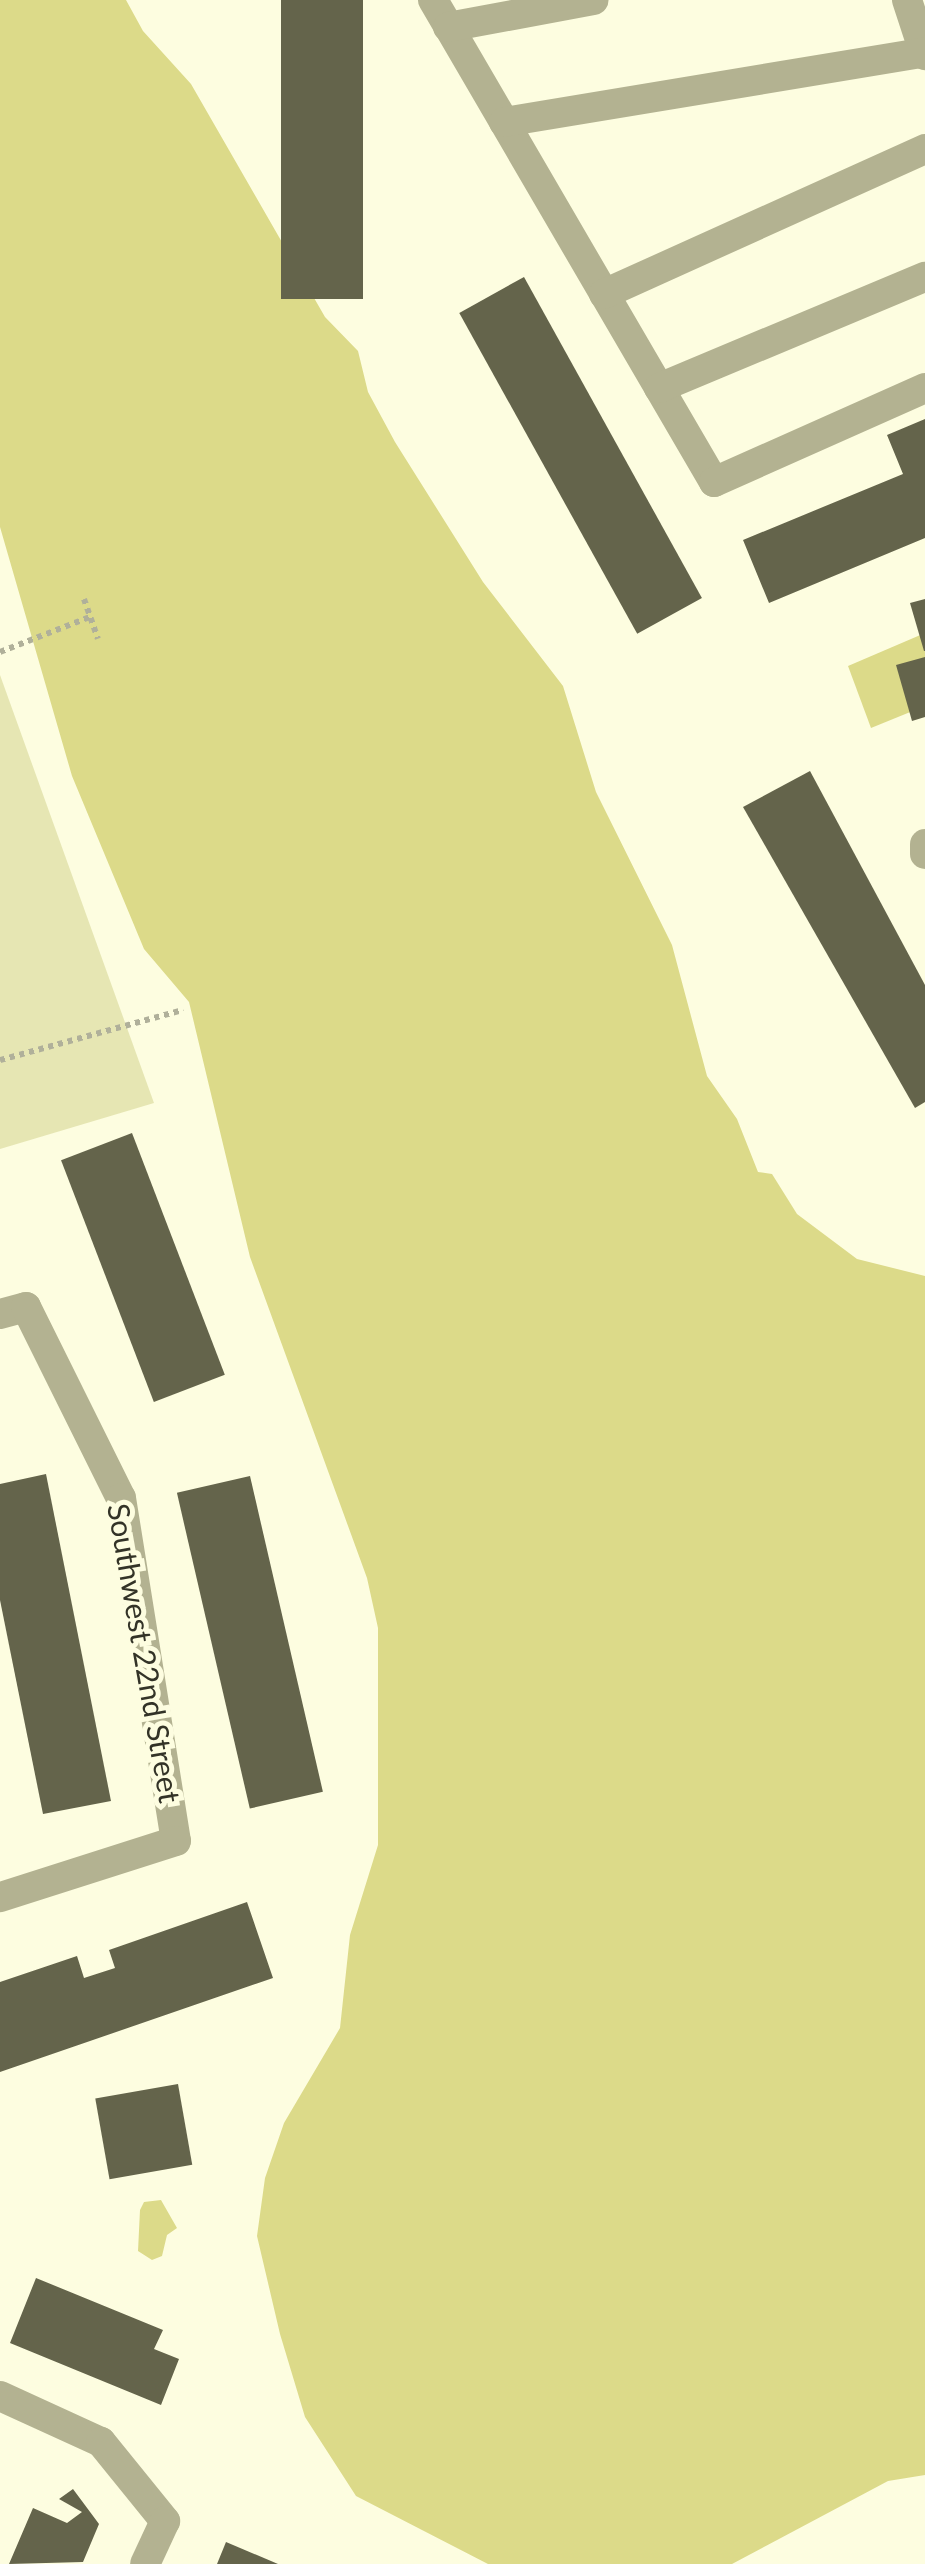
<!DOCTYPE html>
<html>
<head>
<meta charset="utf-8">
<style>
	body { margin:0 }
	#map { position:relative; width:925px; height:2564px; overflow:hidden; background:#fdfde0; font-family:Lato,sans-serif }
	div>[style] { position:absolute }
	.green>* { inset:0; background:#e6e6b3 }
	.water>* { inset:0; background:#dcda89 }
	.building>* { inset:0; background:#64644b; transform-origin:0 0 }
	.path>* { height:6px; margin-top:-3px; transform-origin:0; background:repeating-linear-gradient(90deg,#b0b09a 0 5px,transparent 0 10px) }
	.minor>* { height:30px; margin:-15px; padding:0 15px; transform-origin:15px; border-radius:15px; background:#b3b291 }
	span { translate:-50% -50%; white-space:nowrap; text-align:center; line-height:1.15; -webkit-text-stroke:10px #fdfde0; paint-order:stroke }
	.street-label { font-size:30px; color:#333327 }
</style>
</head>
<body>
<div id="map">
	<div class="green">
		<div style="clip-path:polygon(0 675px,154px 1103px,0 1149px)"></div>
	</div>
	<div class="water">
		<div style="clip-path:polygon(0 0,126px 0,143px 31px,191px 84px,325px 317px,358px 351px,368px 392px,395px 442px,483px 582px,563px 686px,596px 792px,672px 945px,707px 1076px,737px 1119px,758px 1172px,772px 1174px,797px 1214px,857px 1259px,925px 1276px,925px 2475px,888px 2481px,732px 2564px,488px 2564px,356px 2496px,305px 2417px,280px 2334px,257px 2236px,265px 2178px,284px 2123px,340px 2028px,350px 1935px,378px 1845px,378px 1628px,367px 1578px,250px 1257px,189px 1002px,144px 949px,72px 776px,0 527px)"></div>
		<div style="clip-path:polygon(925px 633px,925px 706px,871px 728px,848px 666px)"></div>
		<div style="clip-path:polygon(161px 2200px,177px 2228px,167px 2235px,162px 2256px,152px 2260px,138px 2251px,140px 2210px,144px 2202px)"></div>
	</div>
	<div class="building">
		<div style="left:281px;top:0;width:82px;height:299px"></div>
		<div style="left:524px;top:277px;width:367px;height:74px;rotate:61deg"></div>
		<div style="clip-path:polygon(925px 419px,925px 538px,769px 603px,743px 540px,903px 474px,887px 435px)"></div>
		<div style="clip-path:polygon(925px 599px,925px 651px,924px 651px,910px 603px)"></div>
		<div style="clip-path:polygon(925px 657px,925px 717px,912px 721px,896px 665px)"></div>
		<div style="clip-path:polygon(810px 771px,925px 985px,925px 1102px,915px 1108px,743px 807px)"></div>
		<div style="left:132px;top:1133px;width:259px;height:76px;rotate:69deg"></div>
		<div style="clip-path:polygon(46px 1474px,111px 1801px,43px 1814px,0 1600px,0 1484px)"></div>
		<div style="left:250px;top:1476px;width:324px;height:75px;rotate:77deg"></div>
		<div style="clip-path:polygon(247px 1902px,273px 1978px,0 2072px,0 1982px,77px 1956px,84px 1978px,115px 1968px,109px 1950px)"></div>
		<div style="left:178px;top:2084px;width:82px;height:84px;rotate:80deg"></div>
		<div style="clip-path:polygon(36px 2278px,163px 2330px,154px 2349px,179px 2359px,161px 2405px,10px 2343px)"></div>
		<div style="clip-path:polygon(73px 2489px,99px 2524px,83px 2562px,9px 2564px,33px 2508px,67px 2523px,82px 2512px,59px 2499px)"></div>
		<div style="clip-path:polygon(226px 2542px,278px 2564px,217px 2564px)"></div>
	</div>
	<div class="path">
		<div style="left:84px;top:599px;width:42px;rotate:70.7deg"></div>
		<div style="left:0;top:652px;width:97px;rotate:-21.3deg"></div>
		<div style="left:0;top:1060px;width:190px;rotate:-15.3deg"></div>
	</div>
	<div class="minor">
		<div style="left:433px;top:0;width:558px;rotate:59.76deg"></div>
		<div style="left:714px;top:482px;width:231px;rotate:-24deg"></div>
		<div style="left:907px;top:0;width:58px;rotate:71.9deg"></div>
		<div style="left:448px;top:27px;width:148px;rotate:-10.5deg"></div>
		<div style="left:504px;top:122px;width:427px;rotate:-9.4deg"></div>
		<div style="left:604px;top:294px;width:352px;rotate:-24.3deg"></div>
		<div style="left:659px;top:388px;width:288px;rotate:-22.7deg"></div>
		<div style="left:925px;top:844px;width:10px;rotate:90deg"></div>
		<div style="left:0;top:1314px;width:27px;rotate:-15deg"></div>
		<div style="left:26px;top:1307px;width:213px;rotate:63.6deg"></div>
		<div style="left:121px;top:1498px;width:347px;rotate:80.9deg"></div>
		<div style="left:176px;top:1841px;width:185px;rotate:162.3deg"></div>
		<div style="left:0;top:2396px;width:111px;rotate:24.5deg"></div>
		<div style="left:101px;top:2442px;width:102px;rotate:51deg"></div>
		<div style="left:165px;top:2521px;width:47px;rotate:114.9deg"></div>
	</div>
	<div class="street-label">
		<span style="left:145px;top:1653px;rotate:80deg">Southwest 22nd Street</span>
	</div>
</div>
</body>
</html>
